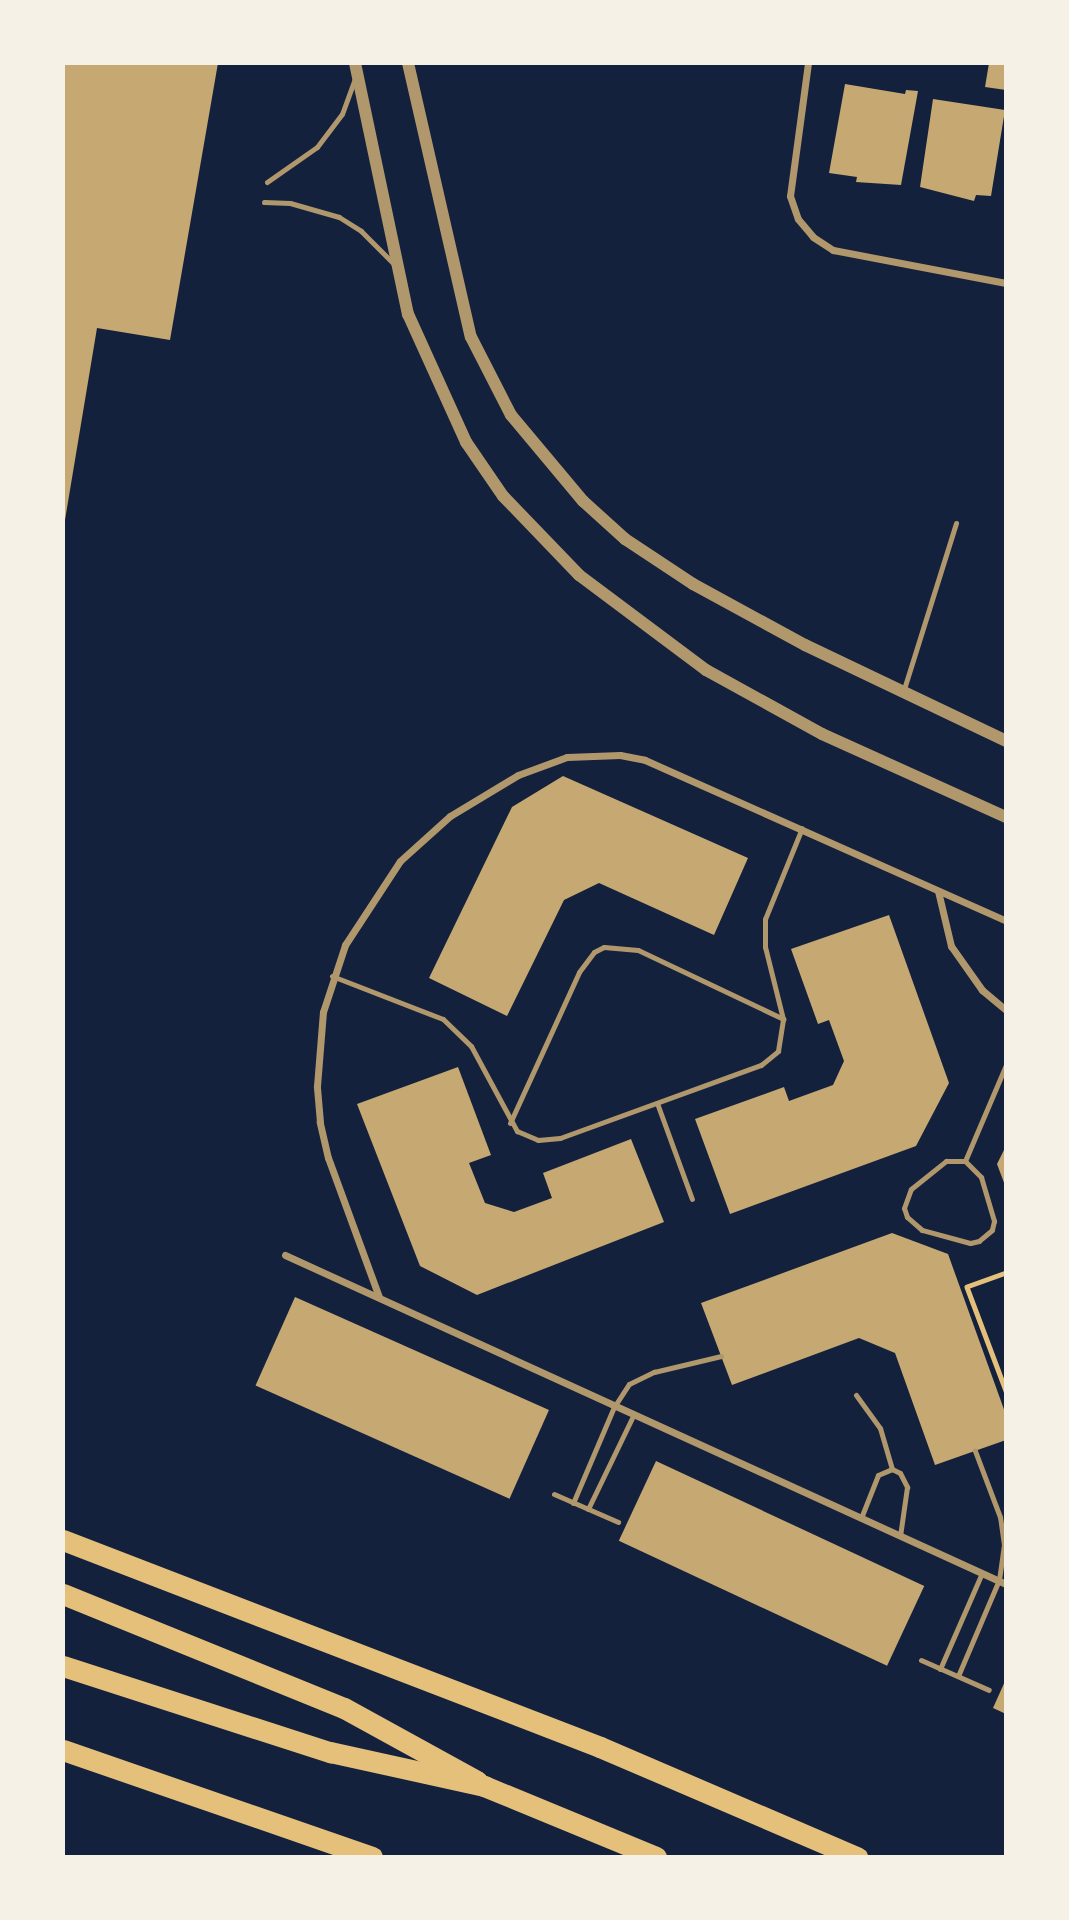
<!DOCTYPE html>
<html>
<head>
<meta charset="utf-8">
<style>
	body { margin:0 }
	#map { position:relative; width:1069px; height:1920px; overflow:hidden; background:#14213d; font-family:Mulish,sans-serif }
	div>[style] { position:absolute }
	.building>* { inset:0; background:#c6a872; transform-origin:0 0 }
	.path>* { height:4.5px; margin:-2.25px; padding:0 2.25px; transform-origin:2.25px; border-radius:2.25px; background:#e5c07b }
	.service>* { height:5px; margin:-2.5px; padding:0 2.5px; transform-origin:2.5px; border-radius:2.5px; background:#b1986c }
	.minor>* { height:7px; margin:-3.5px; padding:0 3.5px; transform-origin:3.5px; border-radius:3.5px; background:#b1986c }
	.tertiary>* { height:12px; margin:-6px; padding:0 6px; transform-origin:6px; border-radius:6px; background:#b1986c }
	.motorway>* { height:21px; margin:-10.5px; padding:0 10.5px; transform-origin:10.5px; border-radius:10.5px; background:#e5c07b }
	span { translate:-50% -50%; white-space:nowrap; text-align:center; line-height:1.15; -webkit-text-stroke:7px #f6f1e7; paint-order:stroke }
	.frame { position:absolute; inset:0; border:65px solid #f6f1e7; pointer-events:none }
</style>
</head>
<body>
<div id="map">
	<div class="building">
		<div style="clip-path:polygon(63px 63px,218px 63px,170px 340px,97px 328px,64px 526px)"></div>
		<div style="clip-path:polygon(989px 63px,1006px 63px,1006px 90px,985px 87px)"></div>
		<div style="clip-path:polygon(845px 84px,905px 94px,906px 90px,918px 91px,901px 185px,856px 182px,857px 177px,829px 173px)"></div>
		<div style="clip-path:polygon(933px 99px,1005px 110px,991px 196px,976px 195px,974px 201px,920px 187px)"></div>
		<div style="clip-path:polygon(563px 776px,748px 858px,714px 935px,599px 883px,564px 900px,507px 1016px,429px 978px,512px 807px)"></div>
		<div style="clip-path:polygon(889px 915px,949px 1083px,916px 1146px,730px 1214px,695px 1119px,784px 1087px,789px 1101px,833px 1085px,844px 1061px,829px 1020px,818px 1024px,791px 949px)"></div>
		<div style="clip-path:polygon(458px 1067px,491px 1155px,469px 1163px,485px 1203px,514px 1212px,552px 1198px,543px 1173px,631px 1139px,664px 1222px,477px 1295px,420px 1266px,357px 1104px)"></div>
		<div style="clip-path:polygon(1006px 1146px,1006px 1188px,997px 1164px)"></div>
		<div style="clip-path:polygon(892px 1233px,948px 1254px,1006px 1415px,1006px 1440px,935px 1465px,895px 1353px,859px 1338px,732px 1385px,701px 1303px)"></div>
		<div style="left:295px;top:1297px;width:278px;height:97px;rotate:24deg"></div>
		<div style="left:656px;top:1461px;width:296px;height:88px;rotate:25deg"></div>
		<div style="clip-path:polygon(1006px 1679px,1006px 1714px,993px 1708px)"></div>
	</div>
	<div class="path">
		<div style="left:1006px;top:1273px;width:41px;rotate:160.3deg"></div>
		<div style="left:967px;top:1287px;width:111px;rotate:69.4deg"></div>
	</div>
	<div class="service">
		<div style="left:267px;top:182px;width:61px;rotate:-35deg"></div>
		<div style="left:317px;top:147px;width:41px;rotate:-52.9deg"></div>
		<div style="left:342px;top:114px;width:38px;rotate:-70deg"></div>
		<div style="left:264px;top:202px;width:26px;rotate:2deg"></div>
		<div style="left:290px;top:203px;width:51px;rotate:15.9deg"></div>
		<div style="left:339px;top:217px;width:26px;rotate:32deg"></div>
		<div style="left:361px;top:231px;width:48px;rotate:45deg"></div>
		<div style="left:904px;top:689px;width:174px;rotate:-72.6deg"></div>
		<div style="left:332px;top:976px;width:119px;rotate:21.2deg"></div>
		<div style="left:443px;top:1019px;width:39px;rotate:44deg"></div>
		<div style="left:471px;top:1046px;width:97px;rotate:61.6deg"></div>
		<div style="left:517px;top:1131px;width:23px;rotate:23deg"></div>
		<div style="left:538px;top:1140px;width:22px;rotate:-5deg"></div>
		<div style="left:560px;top:1138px;width:214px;rotate:-20deg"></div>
		<div style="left:761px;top:1065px;width:22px;rotate:-39deg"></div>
		<div style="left:778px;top:1051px;width:32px;rotate:-81deg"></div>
		<div style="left:783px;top:1019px;width:74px;rotate:-104deg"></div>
		<div style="left:765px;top:947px;width:28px;rotate:-90deg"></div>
		<div style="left:765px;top:919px;width:98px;rotate:-67.9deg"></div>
		<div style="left:657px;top:1103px;width:102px;rotate:70deg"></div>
		<div style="left:510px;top:1123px;width:166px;rotate:-65.4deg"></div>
		<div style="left:579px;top:972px;width:25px;rotate:-53deg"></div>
		<div style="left:594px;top:952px;width:11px;rotate:-27deg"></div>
		<div style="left:604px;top:947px;width:34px;rotate:5deg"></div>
		<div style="left:638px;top:950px;width:161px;rotate:25.4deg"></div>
		<div style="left:946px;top:1161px;width:19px"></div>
		<div style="left:965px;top:1161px;width:23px;rotate:45deg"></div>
		<div style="left:981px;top:1177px;width:46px;rotate:73.5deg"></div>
		<div style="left:994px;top:1221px;width:9px;rotate:103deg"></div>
		<div style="left:992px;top:1230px;width:17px;rotate:140deg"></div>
		<div style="left:979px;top:1241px;width:9px;rotate:167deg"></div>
		<div style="left:970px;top:1243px;width:50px;rotate:-164.8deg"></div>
		<div style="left:922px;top:1230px;width:20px;rotate:-139deg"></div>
		<div style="left:907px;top:1217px;width:9px;rotate:-108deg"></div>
		<div style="left:904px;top:1208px;width:20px;rotate:-70deg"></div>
		<div style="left:911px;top:1189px;width:45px;rotate:-38.7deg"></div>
		<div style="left:965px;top:1161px;width:104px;rotate:-66.9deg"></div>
		<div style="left:856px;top:1395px;width:41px;rotate:54deg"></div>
		<div style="left:880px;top:1428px;width:43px;rotate:73.7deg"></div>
		<div style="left:554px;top:1494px;width:70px;rotate:23.6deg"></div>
		<div style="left:573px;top:1503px;width:104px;rotate:-66.9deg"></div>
		<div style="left:614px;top:1407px;width:27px;rotate:-57deg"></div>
		<div style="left:629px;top:1384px;width:28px;rotate:-26deg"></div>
		<div style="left:654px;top:1372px;width:69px;rotate:-13.4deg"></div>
		<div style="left:588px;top:1509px;width:103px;rotate:-64.2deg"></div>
		<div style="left:861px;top:1518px;width:46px;rotate:-68.4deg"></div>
		<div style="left:878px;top:1475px;width:15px;rotate:-23deg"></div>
		<div style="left:892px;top:1469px;width:9px;rotate:27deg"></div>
		<div style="left:900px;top:1473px;width:16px;rotate:63deg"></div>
		<div style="left:907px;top:1487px;width:49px;rotate:98.1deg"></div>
		<div style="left:921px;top:1660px;width:74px;rotate:23.8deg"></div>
		<div style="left:940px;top:1669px;width:105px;rotate:-66.4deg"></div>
		<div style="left:958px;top:1676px;width:104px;rotate:-66.9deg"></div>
		<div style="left:999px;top:1580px;width:35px;rotate:-82deg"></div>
		<div style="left:1004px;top:1545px;width:28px;rotate:-98deg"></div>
		<div style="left:1000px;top:1517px;width:71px;rotate:-110.7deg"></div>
	</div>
	<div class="minor">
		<div style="left:808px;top:63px;width:134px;rotate:97.7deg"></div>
		<div style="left:790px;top:196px;width:24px;rotate:71deg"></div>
		<div style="left:798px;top:219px;width:23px;rotate:50deg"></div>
		<div style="left:813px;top:237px;width:24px;rotate:33deg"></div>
		<div style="left:833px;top:250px;width:176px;rotate:10.8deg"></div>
		<div style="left:938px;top:891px;width:57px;rotate:76.7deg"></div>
		<div style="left:951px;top:946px;width:54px;rotate:54.8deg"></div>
		<div style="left:982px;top:990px;width:31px;rotate:40deg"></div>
		<div style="left:285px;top:1255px;width:793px;rotate:24.53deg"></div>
		<div style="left:379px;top:1297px;width:148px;rotate:-110.1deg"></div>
		<div style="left:328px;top:1158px;width:37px;rotate:-103deg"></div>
		<div style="left:320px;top:1122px;width:36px;rotate:-95deg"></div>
		<div style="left:317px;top:1086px;width:74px;rotate:-85.4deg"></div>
		<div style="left:323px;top:1012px;width:71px;rotate:-71.8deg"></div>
		<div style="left:345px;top:945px;width:100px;rotate:-56.8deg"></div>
		<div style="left:400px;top:861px;width:67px;rotate:-42deg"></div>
		<div style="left:450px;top:816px;width:79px;rotate:-31.1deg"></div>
		<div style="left:518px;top:775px;width:52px;rotate:-20.2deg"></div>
		<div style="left:567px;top:757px;width:53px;rotate:-2.2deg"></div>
		<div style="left:620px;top:755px;width:25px;rotate:11deg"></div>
		<div style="left:645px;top:760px;width:395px;rotate:24deg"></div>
	</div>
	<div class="tertiary">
		<div style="left:355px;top:63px;width:257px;rotate:78.1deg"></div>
		<div style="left:408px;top:314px;width:141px;rotate:65.6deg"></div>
		<div style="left:466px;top:442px;width:65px;rotate:55.6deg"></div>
		<div style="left:503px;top:496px;width:110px;rotate:46.1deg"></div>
		<div style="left:579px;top:575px;width:159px;rotate:36.8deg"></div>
		<div style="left:706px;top:670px;width:132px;rotate:28.9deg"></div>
		<div style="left:822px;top:734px;width:202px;rotate:24.3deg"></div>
		<div style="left:408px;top:63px;width:281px;rotate:77.1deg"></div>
		<div style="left:471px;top:337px;width:88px;rotate:62.9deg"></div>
		<div style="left:511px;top:415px;width:112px;rotate:50.1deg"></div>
		<div style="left:583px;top:501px;width:57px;rotate:42.1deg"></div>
		<div style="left:625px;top:539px;width:82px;rotate:33.5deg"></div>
		<div style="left:693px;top:584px;width:128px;rotate:28.6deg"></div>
		<div style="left:805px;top:645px;width:223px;rotate:25.5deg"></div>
	</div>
	<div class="motorway">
		<div style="left:63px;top:1540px;width:576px;rotate:21.08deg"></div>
		<div style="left:600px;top:1747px;width:280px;rotate:23.2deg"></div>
		<div style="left:63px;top:1594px;width:303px;rotate:22.1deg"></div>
		<div style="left:344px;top:1708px;width:152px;rotate:28.8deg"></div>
		<div style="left:63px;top:1666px;width:281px;rotate:17.9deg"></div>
		<div style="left:330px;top:1752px;width:158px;rotate:12.4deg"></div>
		<div style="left:484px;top:1786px;width:186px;rotate:22.4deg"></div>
		<div style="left:63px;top:1750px;width:327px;rotate:19.1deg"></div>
	</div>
	<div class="frame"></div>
</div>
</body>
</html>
